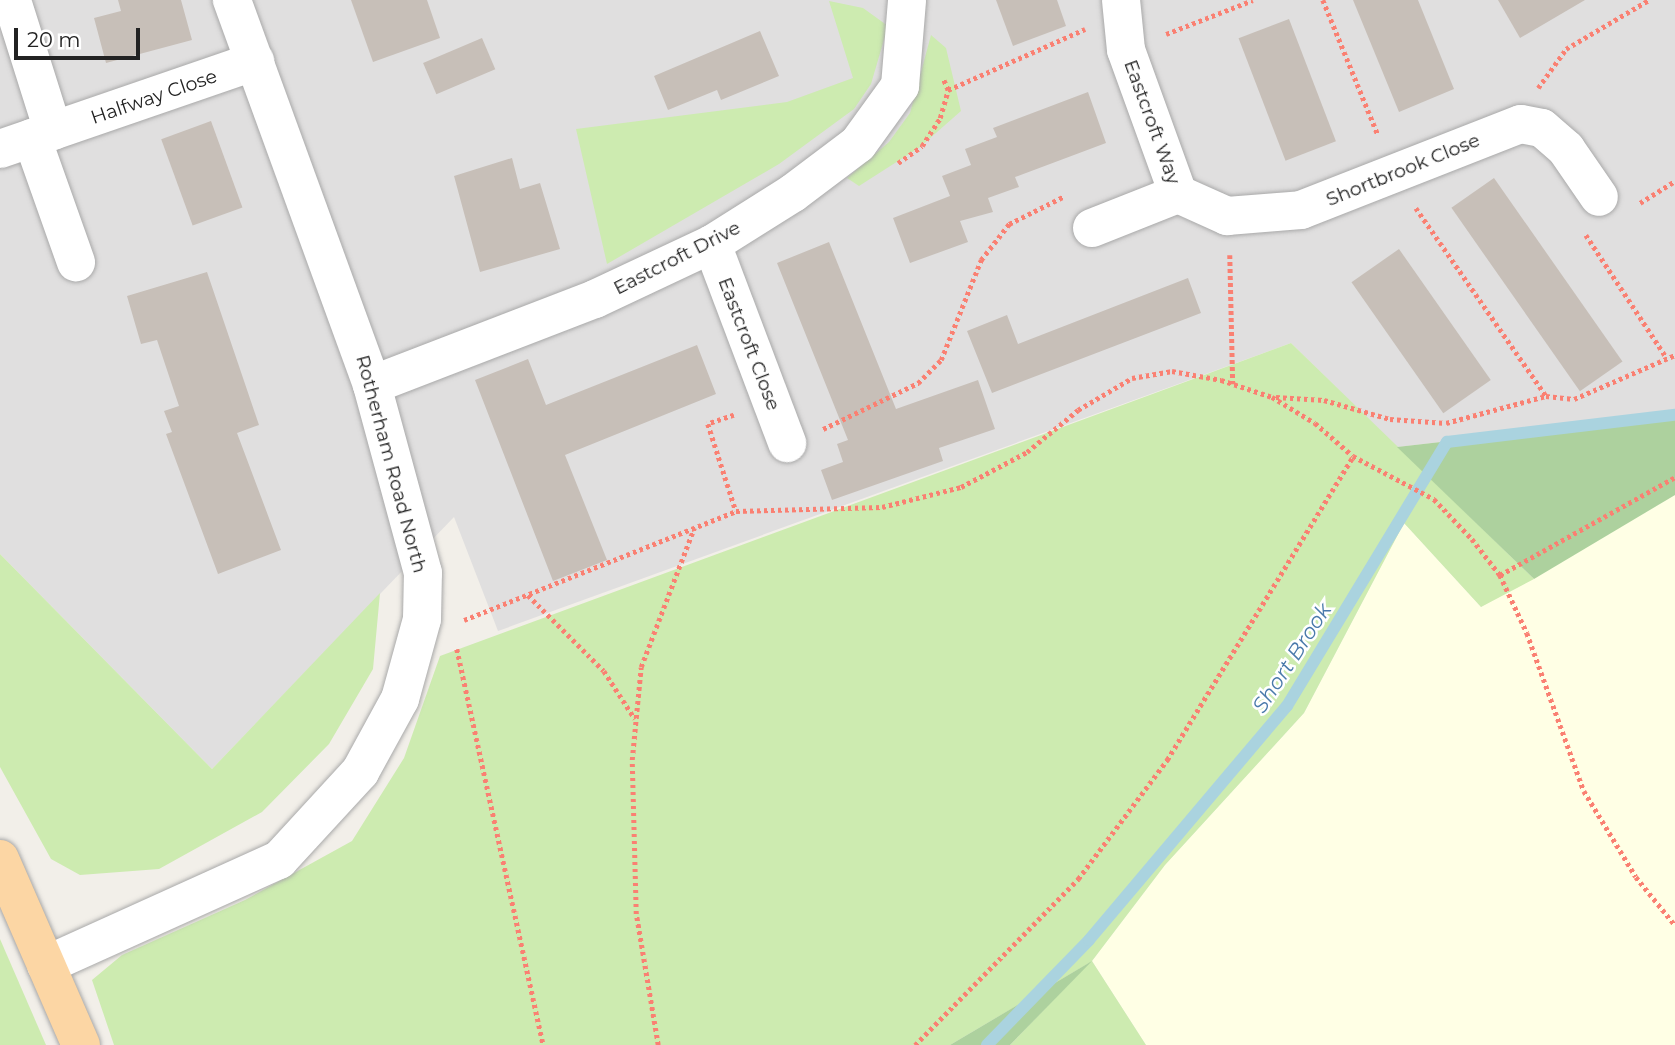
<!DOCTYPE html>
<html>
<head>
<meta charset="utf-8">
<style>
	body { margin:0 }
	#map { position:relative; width:1675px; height:1045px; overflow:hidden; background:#f2efe9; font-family:Montserrat,sans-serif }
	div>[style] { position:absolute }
	.residential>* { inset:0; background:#e0dfdf }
	.education>* { inset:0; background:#ffffe5 }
	.grass>* { inset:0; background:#cdebb0 }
	.forest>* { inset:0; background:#add19e }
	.stream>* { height:12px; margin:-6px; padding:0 6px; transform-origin:6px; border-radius:6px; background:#aad3df }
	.building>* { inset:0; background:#c7bfb8; transform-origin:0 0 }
	.path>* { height:4.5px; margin-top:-2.25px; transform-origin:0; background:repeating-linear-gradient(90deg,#fa8072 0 3.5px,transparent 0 7px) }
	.roads { filter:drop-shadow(0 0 2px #a9a9a9) drop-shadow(0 0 2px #a9a9a9) }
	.minor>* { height:38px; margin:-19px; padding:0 19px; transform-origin:19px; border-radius:19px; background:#fff }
	.major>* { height:38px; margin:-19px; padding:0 19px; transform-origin:19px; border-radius:19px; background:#fcd6a4 }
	span { translate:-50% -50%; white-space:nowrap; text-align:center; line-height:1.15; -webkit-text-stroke:5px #fff; paint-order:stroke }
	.street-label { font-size:19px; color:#222 }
	.water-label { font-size:21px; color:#4a7aab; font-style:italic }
	.scale { position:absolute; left:14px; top:28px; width:126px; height:32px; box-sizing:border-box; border:4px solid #222; border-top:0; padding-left:9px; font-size:21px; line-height:24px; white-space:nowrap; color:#222; -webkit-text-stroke:5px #fff; paint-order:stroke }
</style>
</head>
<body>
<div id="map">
	<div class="residential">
		<div style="clip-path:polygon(0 0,1675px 0,1675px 415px,1397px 447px,1291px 343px,498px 631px,454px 517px,212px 769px,0 554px)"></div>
	</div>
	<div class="education">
		<div style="clip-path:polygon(1675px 495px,1675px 1045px,1146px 1045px,1092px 961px,1165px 865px,1304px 713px,1404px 523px,1481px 607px)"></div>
	</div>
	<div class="grass">
		<div style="clip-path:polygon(829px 1px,863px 8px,888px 26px,871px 84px,854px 109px,779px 164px,607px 264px,576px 129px,787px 102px,853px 78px)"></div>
		<div style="clip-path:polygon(931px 35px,946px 48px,961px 111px,920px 147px,859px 186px,847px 178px,889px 142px,910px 113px)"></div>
		<div style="clip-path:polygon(1291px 343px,1534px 579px,1481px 607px,1404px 523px,1304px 713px,1165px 865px,1092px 961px,1146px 1045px,1010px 1045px,1089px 963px,950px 1045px,114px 1045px,92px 980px,122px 955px,245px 900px,352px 841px,404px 758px,440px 656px)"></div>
		<div style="clip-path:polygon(0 554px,212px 769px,380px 593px,373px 669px,329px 744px,262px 812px,159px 869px,80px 875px,51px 859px,0 767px)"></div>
		<div style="clip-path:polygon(0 939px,46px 1045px,0 1045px)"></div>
	</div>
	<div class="forest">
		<div style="clip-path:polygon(1675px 415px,1675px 495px,1534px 579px,1397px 447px)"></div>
		<div style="clip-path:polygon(1092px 961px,1010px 1045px,950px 1045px)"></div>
	</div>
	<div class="stream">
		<div style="left:987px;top:1045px;width:146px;rotate:-45.8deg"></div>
		<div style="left:1089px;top:940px;width:307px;rotate:-49.8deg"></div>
		<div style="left:1287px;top:706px;width:309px;rotate:-58.8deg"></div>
		<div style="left:1447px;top:442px;width:230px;rotate:-6.8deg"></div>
	</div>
	<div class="building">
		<div style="clip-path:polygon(118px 0,181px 0,192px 40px,106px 63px,94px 18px,121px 11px)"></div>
		<div style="clip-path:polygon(351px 0,427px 0,440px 38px,373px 62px)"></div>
		<div style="clip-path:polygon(996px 0,1057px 0,1066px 26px,1013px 46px)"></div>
		<div style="clip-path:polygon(1353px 0,1418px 0,1454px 89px,1399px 112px)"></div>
		<div style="clip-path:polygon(1498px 0,1585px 0,1520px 38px)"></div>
		<div style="left:1289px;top:19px;width:131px;height:54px;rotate:69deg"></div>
		<div style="clip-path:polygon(760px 31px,779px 76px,721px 100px,717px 90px,668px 110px,654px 76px)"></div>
		<div style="left:482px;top:38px;width:34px;height:64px;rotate:67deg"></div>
		<div style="clip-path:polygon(1088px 92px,1106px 143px,1015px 177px,1019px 187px,988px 198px,993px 212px,960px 221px,968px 242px,910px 263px,893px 218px,950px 196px,942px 176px,971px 165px,965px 149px,997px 137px,993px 128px)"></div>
		<div style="left:211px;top:121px;width:92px;height:53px;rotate:70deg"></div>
		<div style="clip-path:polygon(512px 158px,520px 189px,540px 183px,560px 249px,480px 272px,454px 176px)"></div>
		<div style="left:1494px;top:178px;width:224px;height:52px;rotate:55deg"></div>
		<div style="clip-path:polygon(829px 242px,896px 409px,978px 380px,995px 429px,939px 448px,943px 461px,832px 500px,821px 470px,843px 462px,837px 444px,848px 440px,777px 263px)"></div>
		<div style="left:1399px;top:249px;width:160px;height:58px;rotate:55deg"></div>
		<div style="clip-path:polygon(207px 272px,259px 425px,237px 433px,281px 550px,218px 574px,166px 434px,172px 432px,164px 411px,179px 406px,157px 340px,141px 344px,127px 296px)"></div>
		<div style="clip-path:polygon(1188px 278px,1201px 313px,992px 393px,967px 331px,1007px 315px,1018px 344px)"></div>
		<div style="clip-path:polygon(697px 345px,716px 394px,565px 455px,607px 560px,553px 581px,475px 380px,528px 359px,546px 405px)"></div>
	</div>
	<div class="path">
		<div style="left:1323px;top:0;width:146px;rotate:67.8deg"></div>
		<div style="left:1166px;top:34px;width:93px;rotate:-21.3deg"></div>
		<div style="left:1538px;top:88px;width:48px;rotate:-54.3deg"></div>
		<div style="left:1566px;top:49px;width:96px;rotate:-30.6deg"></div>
		<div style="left:948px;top:90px;width:150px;rotate:-24deg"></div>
		<div style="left:898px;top:163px;width:29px;rotate:-35deg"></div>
		<div style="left:922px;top:146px;width:33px;rotate:-57deg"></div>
		<div style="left:940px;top:118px;width:29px;rotate:-74deg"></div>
		<div style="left:948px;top:90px;width:12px;rotate:-114deg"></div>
		<div style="left:1640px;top:203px;width:41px;rotate:-32.2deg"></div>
		<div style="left:1416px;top:208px;width:229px;rotate:55.3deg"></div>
		<div style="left:1586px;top:235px;width:146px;rotate:56.7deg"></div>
		<div style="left:1230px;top:255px;width:129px;rotate:88.7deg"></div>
		<div style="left:1276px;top:397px;width:48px;rotate:3.6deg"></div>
		<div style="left:1324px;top:400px;width:69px;rotate:16.1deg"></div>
		<div style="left:1390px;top:419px;width:56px;rotate:4.1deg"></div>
		<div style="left:1446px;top:423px;width:104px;rotate:-15.1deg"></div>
		<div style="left:1546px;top:396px;width:28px;rotate:6deg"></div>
		<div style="left:1574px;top:399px;width:110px;rotate:-23.5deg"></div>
		<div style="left:734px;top:415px;width:28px;rotate:161deg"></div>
		<div style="left:708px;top:424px;width:91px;rotate:72.2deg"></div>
		<div style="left:823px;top:429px;width:106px;rotate:-25.8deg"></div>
		<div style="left:918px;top:383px;width:33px;rotate:-45deg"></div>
		<div style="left:941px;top:360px;width:108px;rotate:-68.2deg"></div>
		<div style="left:981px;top:260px;width:46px;rotate:-52.1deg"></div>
		<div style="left:1009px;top:224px;width:60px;rotate:-26.6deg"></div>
		<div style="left:1500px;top:575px;width:201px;rotate:-29.2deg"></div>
		<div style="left:528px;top:595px;width:107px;rotate:45deg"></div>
		<div style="left:604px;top:671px;width:57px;rotate:57.1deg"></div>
		<div style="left:464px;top:620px;width:293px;rotate:-21.8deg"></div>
		<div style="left:736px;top:511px;width:146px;rotate:-1.6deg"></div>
		<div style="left:882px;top:507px;width:81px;rotate:-14.2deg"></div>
		<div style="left:961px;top:487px;width:75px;rotate:-27.9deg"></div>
		<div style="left:1027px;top:452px;width:66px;rotate:-39.5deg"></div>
		<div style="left:1078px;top:410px;width:63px;rotate:-30.7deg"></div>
		<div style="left:1132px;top:378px;width:41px;rotate:-9.9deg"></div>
		<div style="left:1172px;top:371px;width:50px;rotate:10.4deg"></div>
		<div style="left:1221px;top:380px;width:54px;rotate:18.4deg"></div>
		<div style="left:1272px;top:397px;width:50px;rotate:31.2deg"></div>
		<div style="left:1315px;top:423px;width:50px;rotate:41deg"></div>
		<div style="left:1353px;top:456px;width:92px;rotate:28deg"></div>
		<div style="left:1434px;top:499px;width:55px;rotate:46.5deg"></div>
		<div style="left:1472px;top:539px;width:46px;rotate:52.1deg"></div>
		<div style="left:1500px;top:575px;width:64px;rotate:65deg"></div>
		<div style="left:1527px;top:633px;width:168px;rotate:70.2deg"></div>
		<div style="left:1584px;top:791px;width:100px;rotate:58.8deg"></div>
		<div style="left:1636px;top:877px;width:62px;rotate:50.9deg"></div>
		<div style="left:457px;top:649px;width:405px;rotate:77.7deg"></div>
		<div style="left:658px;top:1045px;width:133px;rotate:-99.5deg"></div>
		<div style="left:636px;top:914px;width:154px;rotate:-91.5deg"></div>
		<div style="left:632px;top:760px;width:93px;rotate:-84.5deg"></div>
		<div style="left:641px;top:667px;width:149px;rotate:-69.1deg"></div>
		<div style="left:915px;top:1045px;width:233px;rotate:-45.5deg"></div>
		<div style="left:1078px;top:879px;width:149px;rotate:-53.2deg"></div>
		<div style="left:1167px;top:760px;width:356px;rotate:-58.5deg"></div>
	</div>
	<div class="roads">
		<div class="minor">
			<div style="left:1121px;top:0;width:50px;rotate:84.3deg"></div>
			<div style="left:1126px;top:50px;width:153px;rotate:70.1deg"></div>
			<div style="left:14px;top:7px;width:130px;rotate:72.5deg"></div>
			<div style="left:32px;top:138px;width:132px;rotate:70.5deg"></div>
			<div style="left:0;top:149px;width:270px;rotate:-19deg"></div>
			<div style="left:1178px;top:194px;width:54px;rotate:24.2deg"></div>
			<div style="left:1227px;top:216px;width:74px;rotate:-4.6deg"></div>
			<div style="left:1301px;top:210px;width:236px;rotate:-21.4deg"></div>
			<div style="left:1521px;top:124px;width:21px;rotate:11deg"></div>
			<div style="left:1542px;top:128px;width:32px;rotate:41deg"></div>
			<div style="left:1566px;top:149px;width:58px;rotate:55.5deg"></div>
			<div style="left:1092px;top:228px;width:92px;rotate:-21.6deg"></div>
			<div style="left:712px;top:244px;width:213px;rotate:69.3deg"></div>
			<div style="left:372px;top:385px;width:239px;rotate:-21.1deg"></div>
			<div style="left:595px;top:299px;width:129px;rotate:-25.2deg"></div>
			<div style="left:712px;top:244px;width:96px;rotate:-32.2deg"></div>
			<div style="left:793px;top:193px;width:81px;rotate:-37deg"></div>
			<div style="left:858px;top:144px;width:72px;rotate:-54.1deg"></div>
			<div style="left:900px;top:86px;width:86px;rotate:-85.3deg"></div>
			<div style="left:46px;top:965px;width:256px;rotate:-24.3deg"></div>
			<div style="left:279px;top:860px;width:120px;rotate:-47.4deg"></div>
			<div style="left:360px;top:772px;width:83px;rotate:-61.3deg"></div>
			<div style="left:400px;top:699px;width:83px;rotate:-74.6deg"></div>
			<div style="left:422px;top:619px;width:46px;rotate:-88.8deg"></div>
			<div style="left:423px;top:573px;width:195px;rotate:-105.2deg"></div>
			<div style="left:372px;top:385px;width:410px;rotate:-110deg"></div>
		</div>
		<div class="major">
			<div style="left:0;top:859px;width:203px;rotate:66.5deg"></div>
		</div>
	</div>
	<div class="street-label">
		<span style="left:154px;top:97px;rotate:-19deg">Halfway Close</span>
		<span style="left:1152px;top:122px;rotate:70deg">Eastcroft Way</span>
		<span style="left:1403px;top:170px;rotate:-22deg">Shortbrook Close</span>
		<span style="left:677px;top:258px;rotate:-27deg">Eastcroft Drive</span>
		<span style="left:749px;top:344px;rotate:69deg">Eastcroft Close</span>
		<span style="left:391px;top:464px;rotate:75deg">Rotherham Road North</span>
	</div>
	<div class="water-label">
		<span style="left:1292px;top:658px;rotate:-57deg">Short Brook</span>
	</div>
	<div class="scale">20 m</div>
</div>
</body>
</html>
